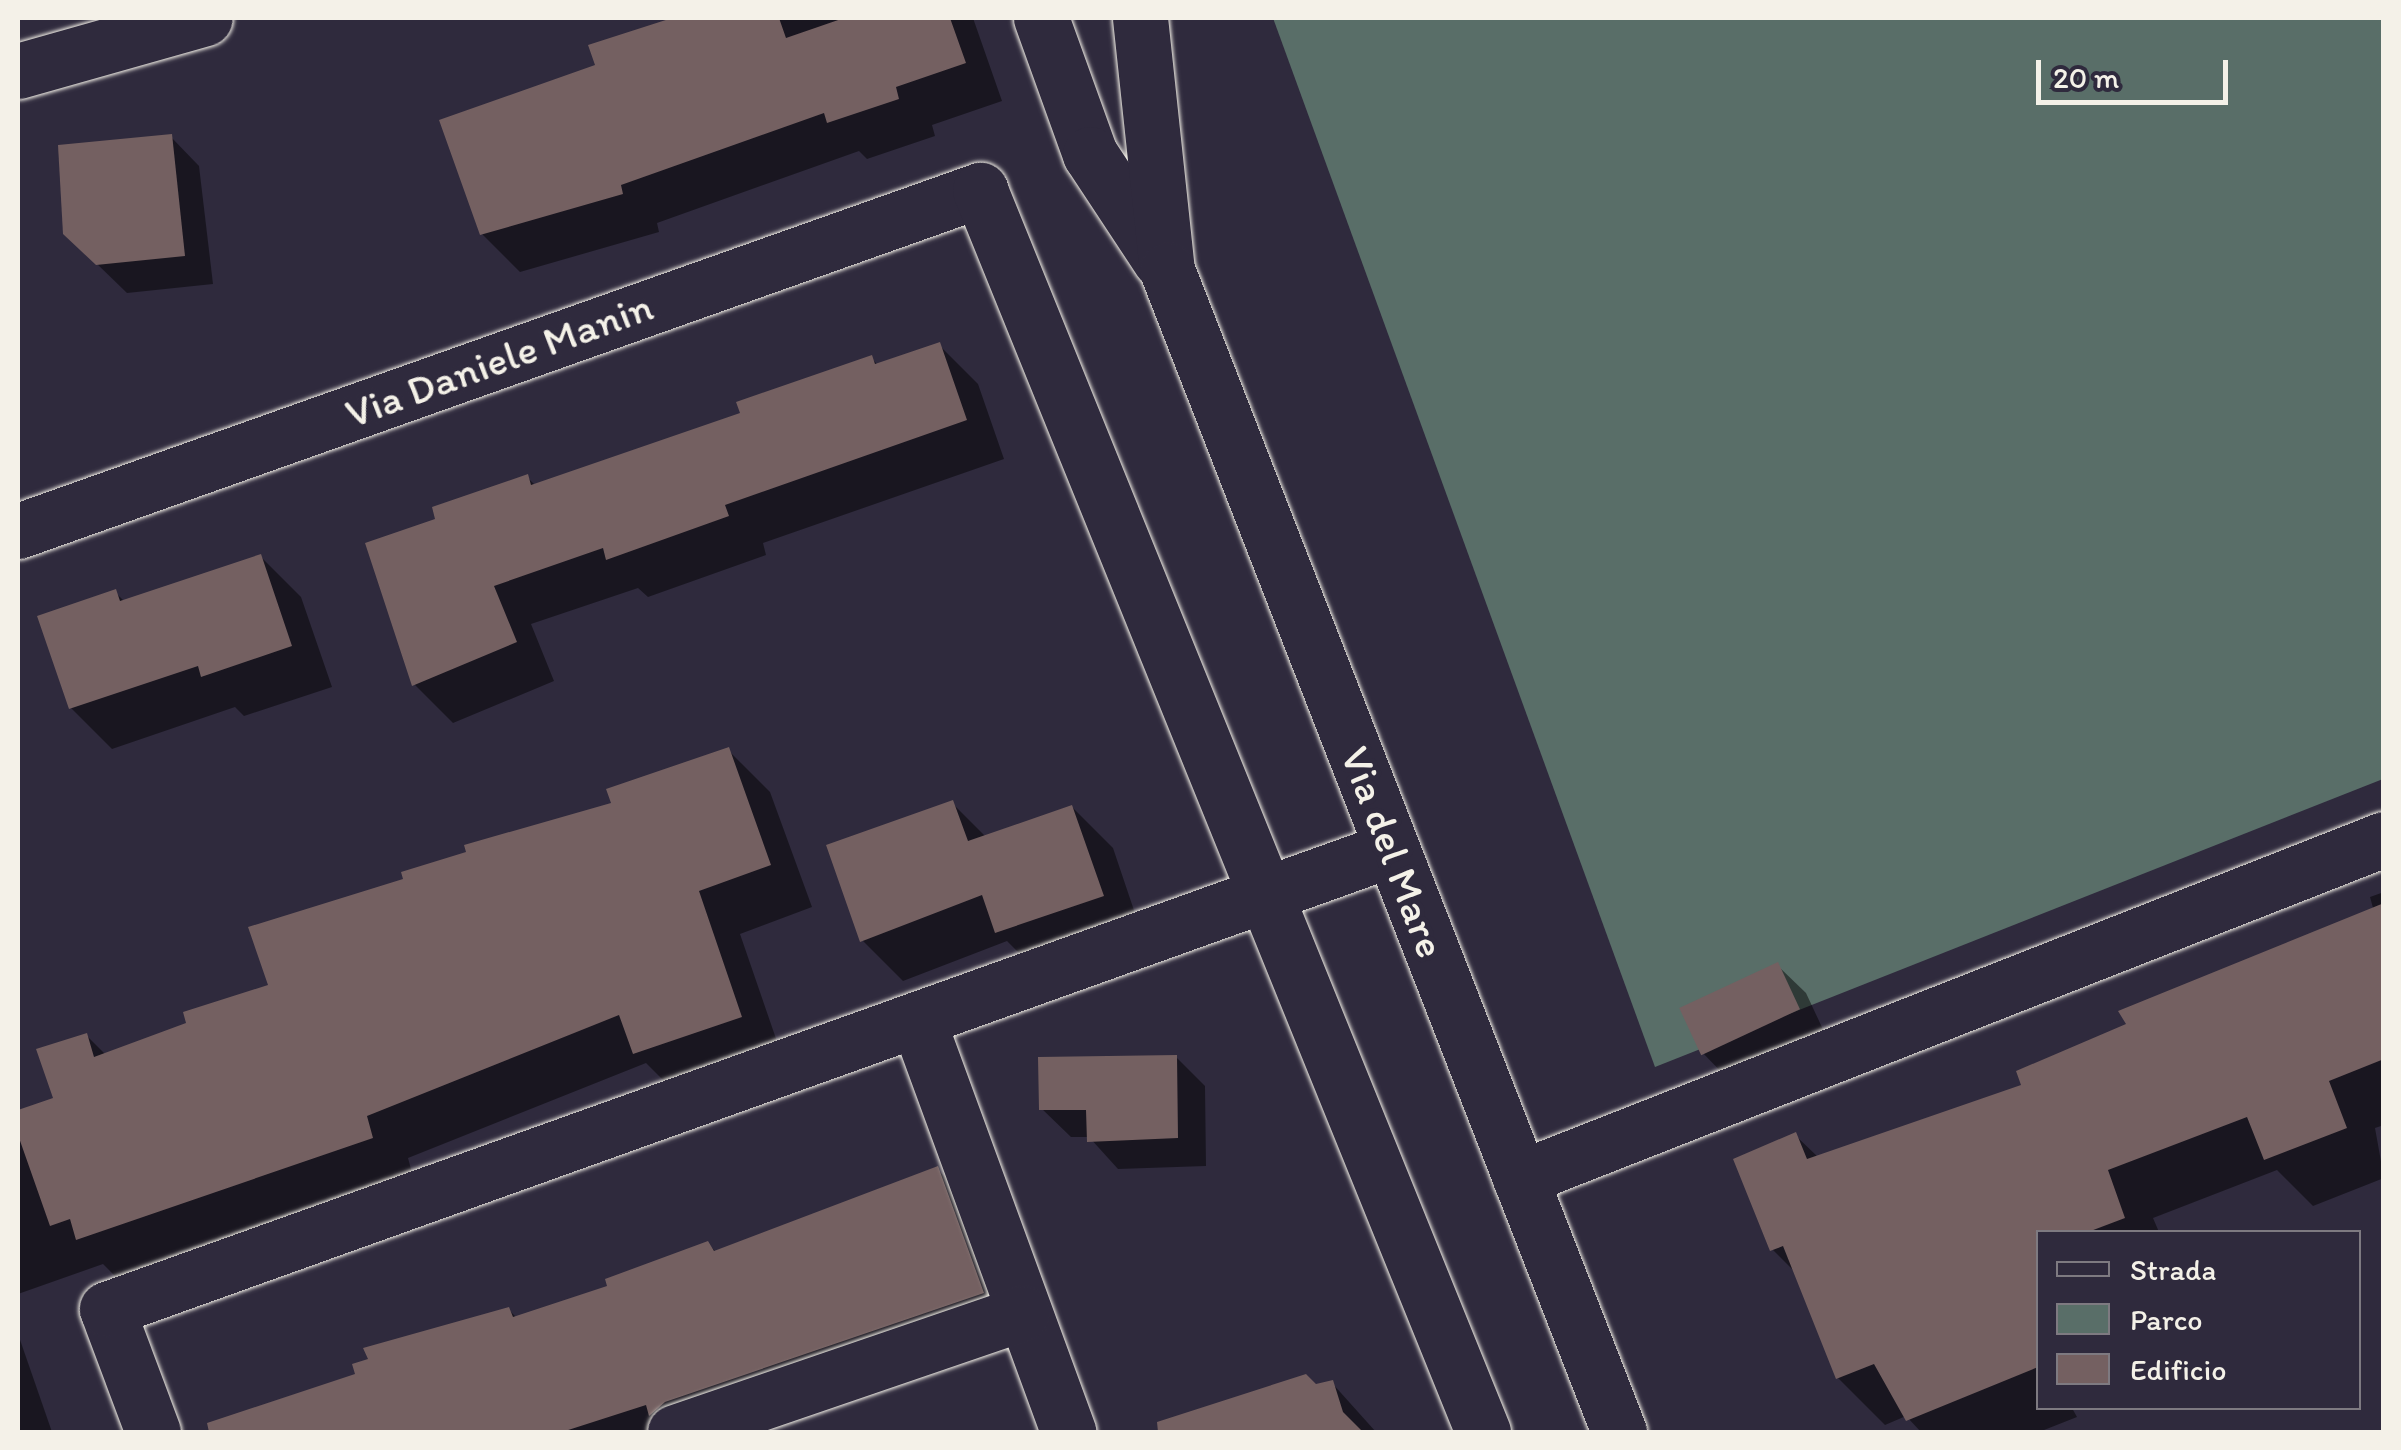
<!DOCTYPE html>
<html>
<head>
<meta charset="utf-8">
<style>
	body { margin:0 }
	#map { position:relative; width:2401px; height:1450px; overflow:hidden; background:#2f2a3d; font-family:Itim,sans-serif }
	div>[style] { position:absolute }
	.green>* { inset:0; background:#596e68 }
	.shadow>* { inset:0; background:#0007 }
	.building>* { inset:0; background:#746061; transform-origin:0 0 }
	.roads { filter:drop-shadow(0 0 2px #f4f1e8) drop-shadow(0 0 2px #f4f1e8) }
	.street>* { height:55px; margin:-27.5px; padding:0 27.5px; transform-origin:27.5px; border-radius:27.5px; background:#2f2a3d }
	.secondary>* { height:55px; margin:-27.5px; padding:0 27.5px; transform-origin:27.5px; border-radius:27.5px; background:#2f2a3d }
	span { translate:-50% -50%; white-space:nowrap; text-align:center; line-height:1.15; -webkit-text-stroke:10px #2f2a3d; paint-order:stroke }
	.street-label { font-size:42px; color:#f4f1e8 }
	.frame { position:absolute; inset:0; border:20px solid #f4f1e8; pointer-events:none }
	.legend { position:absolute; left:2036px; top:1230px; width:325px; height:180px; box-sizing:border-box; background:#2f2a3d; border:2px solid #7e7a81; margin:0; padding:12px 18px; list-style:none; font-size:30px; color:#f4f1e8 }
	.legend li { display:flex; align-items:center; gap:20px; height:50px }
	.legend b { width:50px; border:2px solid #7e7a81 }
	.scale { position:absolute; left:2036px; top:60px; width:192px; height:45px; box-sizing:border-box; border:5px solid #f4f1e8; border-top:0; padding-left:12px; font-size:30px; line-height:35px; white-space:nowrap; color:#f4f1e8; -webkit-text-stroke:8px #2f2a3d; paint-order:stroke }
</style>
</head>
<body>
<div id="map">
	<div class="green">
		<div style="clip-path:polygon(1273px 18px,2383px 18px,2383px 779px,1655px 1067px)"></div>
	</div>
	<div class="shadow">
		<div style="clip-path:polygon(680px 18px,973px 18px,1002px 101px,932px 125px,935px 136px,867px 159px,859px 151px,657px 223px,659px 232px,520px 272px,482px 234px,598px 67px,592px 47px)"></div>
		<div style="clip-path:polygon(171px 137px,199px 166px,213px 284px,127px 293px,95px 262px)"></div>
		<div style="clip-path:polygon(939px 345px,978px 384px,1004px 459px,763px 543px,766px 555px,648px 597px,638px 588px,531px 624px,554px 681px,453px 723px,415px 685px,438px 521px,527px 477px,536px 486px,743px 415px,871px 358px,879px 366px)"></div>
		<div style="clip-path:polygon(260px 556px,301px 597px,332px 687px,244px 716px,235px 707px,112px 749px,71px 708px,115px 592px,125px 602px)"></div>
		<div style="clip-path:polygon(728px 750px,770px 792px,812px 907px,740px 934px,783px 1059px,678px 1095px,646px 1063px,408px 1158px,414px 1180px,121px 1282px,103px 1264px,18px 1294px,18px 1113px,56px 1100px,87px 1036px,106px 1055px,189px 1024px,271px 987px,406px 881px,614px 805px)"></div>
		<div style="clip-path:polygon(952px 803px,986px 837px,1072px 807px,1113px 848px,1143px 937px,1038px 972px,1007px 941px,903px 981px,862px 940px)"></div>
		<div style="clip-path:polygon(2384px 892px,2384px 1125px,2375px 1128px,2384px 1178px,2313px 1206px,2277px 1170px,2153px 1218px,2159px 1232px,2038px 1232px,2038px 1408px,2072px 1408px,2077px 1417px,2039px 1432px,1921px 1432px,1906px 1416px,1885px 1425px,1838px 1378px,1797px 1274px,1772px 1249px,1795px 1135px,1819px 1158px,2025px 1087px,2130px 1026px,2373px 908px,2370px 897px)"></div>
		<div style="clip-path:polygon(1777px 965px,1806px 993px,1827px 1038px,1727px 1078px,1699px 1049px)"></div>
		<div style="clip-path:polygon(1176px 1057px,1205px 1086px,1206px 1166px,1118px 1169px,1089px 1137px,1071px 1137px,1042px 1109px)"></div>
		<div style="clip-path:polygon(937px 1169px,978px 1210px,1023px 1334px,736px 1432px,265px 1432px,257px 1409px,359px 1375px,509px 1310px,517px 1318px,610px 1288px,708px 1244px,717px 1253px)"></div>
		<div style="clip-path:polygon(18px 1334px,52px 1432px,18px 1432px)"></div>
		<div style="clip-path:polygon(1332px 1383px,1376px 1432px,1237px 1432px,1230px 1401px)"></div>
	</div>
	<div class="building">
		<div style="clip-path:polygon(672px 18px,779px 18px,786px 38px,844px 18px,950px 18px,966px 63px,896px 87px,899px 99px,827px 123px,824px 113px,621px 185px,623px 194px,480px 235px,439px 120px,595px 65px,588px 45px)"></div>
		<div style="clip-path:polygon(172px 134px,185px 256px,96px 265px,63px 234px,58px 145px)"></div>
		<div style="clip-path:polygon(940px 342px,967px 420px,725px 505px,729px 516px,606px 560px,603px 548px,494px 586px,517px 642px,412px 686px,365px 543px,435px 519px,432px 507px,528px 474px,531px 485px,740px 413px,736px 402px,872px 355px,875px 364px)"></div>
		<div style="clip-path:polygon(261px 554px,292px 646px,201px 677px,198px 666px,69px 709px,37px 616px,116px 589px,120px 601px)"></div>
		<div style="clip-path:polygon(729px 747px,771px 865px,699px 891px,742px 1017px,633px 1054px,619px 1015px,367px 1116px,373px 1138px,76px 1240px,70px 1219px,50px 1226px,18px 1135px,18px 1110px,53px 1098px,36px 1049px,87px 1033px,94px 1057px,186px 1023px,183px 1012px,268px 985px,248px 927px,403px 879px,401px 872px,466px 852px,464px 845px,611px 803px,606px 789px)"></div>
		<div style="clip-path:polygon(953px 800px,968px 841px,1072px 805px,1104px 896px,995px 933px,982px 895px,860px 942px,826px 845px)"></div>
		<div style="clip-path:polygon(2384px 903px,2384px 1059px,2329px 1081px,2347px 1128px,2264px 1160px,2247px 1117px,2108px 1170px,2125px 1218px,2088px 1232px,2038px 1232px,2038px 1367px,1906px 1421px,1874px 1364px,1836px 1379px,1783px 1246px,1770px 1251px,1733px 1159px,1796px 1132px,1807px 1159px,2021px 1085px,2016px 1071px,2126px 1024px,2118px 1011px)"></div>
		<div style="left:1778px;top:962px;width:52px;height:109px;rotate:65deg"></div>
		<div style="clip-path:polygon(1177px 1055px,1178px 1138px,1087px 1142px,1086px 1110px,1039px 1110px,1038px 1057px)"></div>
		<div style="clip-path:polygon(938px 1166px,984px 1293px,665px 1402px,649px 1416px,646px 1405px,562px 1432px,209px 1432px,207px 1423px,355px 1374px,352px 1364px,368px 1359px,363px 1348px,509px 1307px,513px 1317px,607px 1286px,605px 1279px,708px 1241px,714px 1251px)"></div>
		<div style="clip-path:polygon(1306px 1374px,1316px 1384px,1333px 1380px,1343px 1412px,1363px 1432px,1158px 1432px,1157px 1422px)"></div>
	</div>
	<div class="roads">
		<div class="street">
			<div style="left:18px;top:71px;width:194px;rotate:-15.8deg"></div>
			<div style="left:18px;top:531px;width:1021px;rotate:-19.52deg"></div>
			<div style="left:980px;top:190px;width:1340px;rotate:67.95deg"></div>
			<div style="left:918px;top:1021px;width:438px;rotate:69.9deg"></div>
			<div style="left:1520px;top:1178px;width:928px;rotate:-21.42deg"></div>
			<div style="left:153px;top:1432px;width:131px;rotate:-110.5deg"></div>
			<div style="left:107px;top:1309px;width:1365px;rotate:-19.7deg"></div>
			<div style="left:675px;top:1432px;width:367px;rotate:-18.9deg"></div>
		</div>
		<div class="secondary">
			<div style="left:1041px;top:18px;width:145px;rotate:70.2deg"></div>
			<div style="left:1090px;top:154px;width:127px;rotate:56.6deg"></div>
			<div style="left:1140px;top:18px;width:253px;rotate:83.9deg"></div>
			<div style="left:1167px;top:270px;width:1247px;rotate:68.74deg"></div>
		</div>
	</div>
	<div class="street-label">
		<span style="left:499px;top:360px;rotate:-20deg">Via Daniele Manin</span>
		<span style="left:1393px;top:852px;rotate:69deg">Via del Mare</span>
	</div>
	<div class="frame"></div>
	<ul class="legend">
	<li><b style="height:12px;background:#2f2a3d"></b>Strada</li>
	<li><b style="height:28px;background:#596e68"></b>Parco</li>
	<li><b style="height:28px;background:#746061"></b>Edificio</li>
	</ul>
	<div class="scale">20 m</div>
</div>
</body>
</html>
